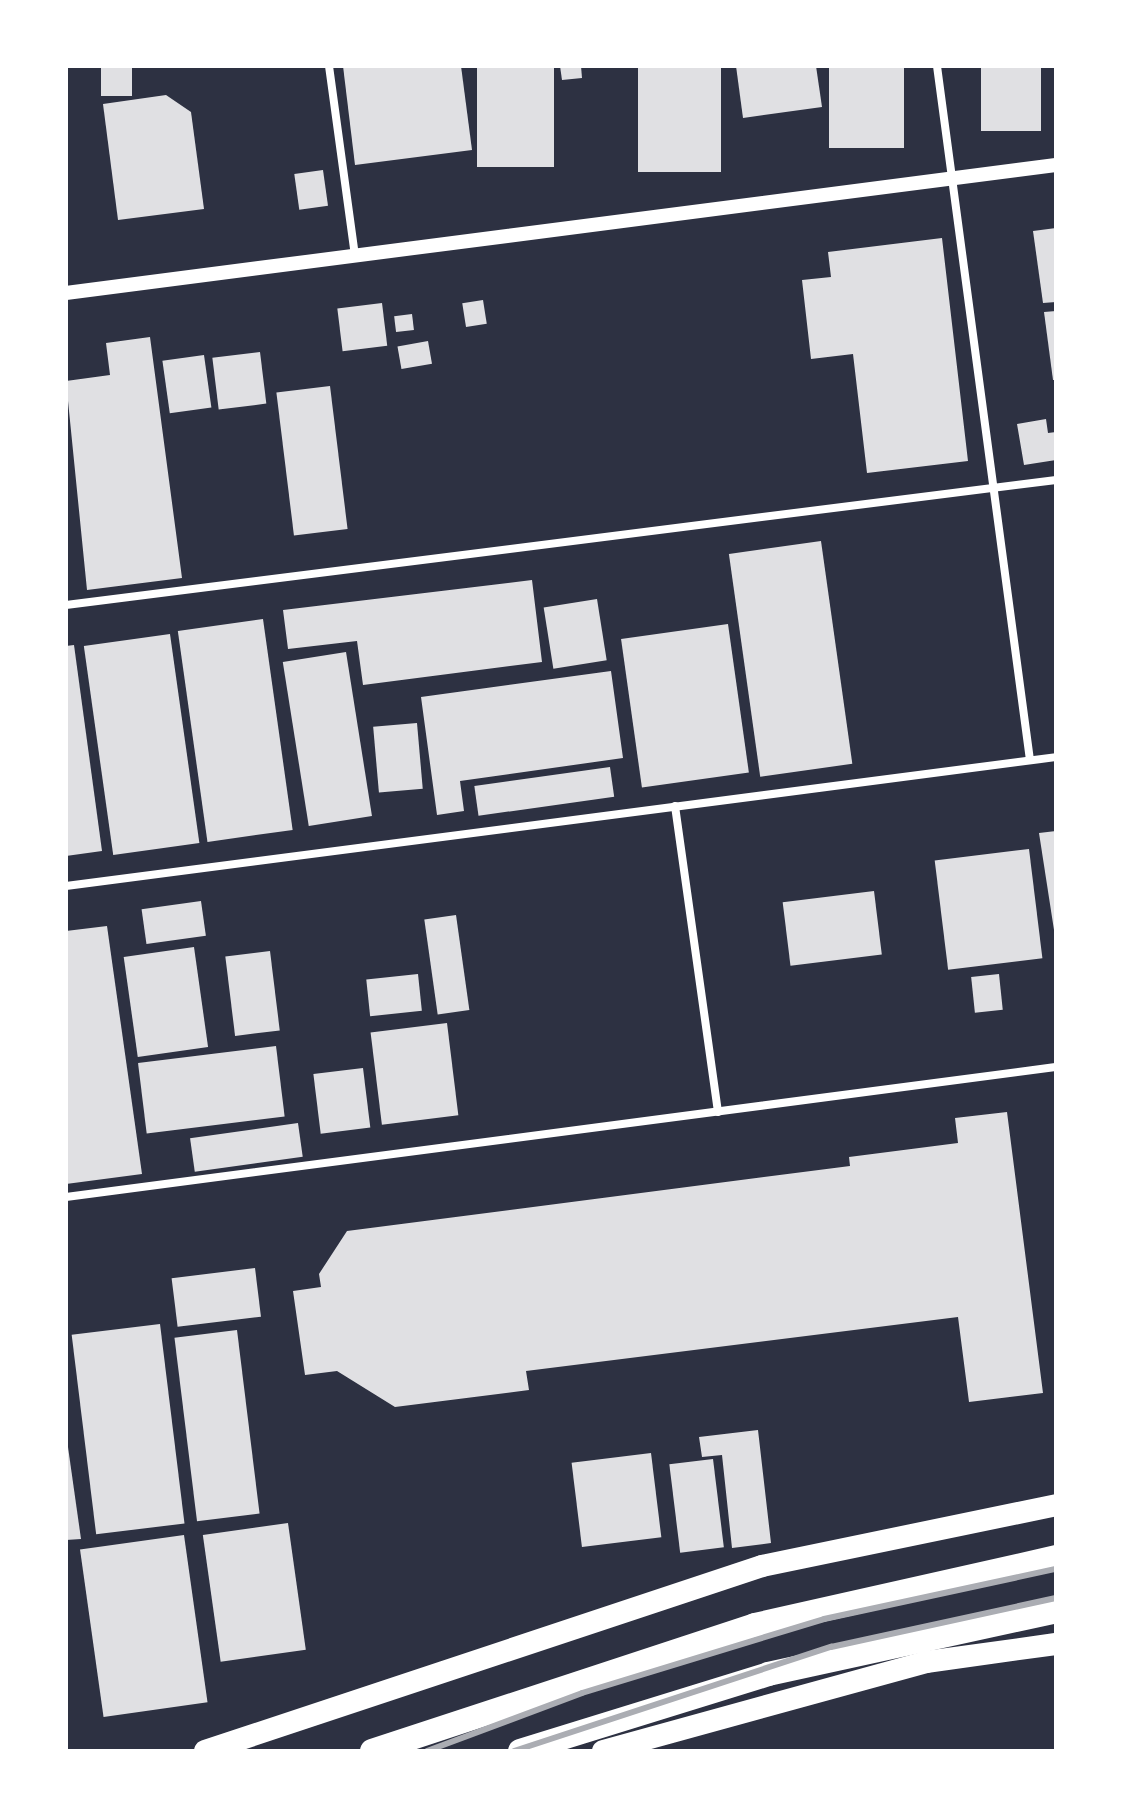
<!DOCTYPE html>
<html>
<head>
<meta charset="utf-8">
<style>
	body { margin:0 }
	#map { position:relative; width:1122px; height:1817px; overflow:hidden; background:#2d3142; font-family:"Work Sans",sans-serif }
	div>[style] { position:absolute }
	.building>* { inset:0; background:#e0e0e3; transform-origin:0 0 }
	.minor>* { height:8px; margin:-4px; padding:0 4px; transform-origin:4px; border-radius:4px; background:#fff }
	.tertiary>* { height:14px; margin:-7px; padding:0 7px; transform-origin:7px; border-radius:7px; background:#fff }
	.trunk>* { height:22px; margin:-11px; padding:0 11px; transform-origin:11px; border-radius:11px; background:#fff }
	.motorway>* { height:24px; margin:-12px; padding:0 12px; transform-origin:12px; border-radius:12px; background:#fff }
	.rail>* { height:6px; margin:-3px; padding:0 3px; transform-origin:3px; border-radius:3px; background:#abadb3 }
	span { translate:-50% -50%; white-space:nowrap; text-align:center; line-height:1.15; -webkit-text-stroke:8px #fff; paint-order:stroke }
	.frame { position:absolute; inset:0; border:68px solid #fff; pointer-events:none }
</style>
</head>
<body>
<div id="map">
	<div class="building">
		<div style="left:101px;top:66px;width:31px;height:30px"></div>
		<div style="clip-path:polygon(343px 66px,461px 66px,472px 150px,355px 165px)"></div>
		<div style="left:477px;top:66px;width:77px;height:101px"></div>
		<div style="clip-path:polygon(560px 66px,581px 66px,582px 78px,562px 80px)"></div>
		<div style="left:638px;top:66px;width:83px;height:106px"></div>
		<div style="clip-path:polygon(736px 66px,816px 66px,822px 107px,743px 118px)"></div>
		<div style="left:829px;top:66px;width:75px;height:82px"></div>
		<div style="left:981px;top:66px;width:60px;height:65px"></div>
		<div style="clip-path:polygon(166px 95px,191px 112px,204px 209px,118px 220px,103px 104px)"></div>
		<div style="left:323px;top:170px;width:36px;height:29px;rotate:82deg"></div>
		<div style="clip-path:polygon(1056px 228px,1056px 302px,1043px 303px,1033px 231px)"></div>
		<div style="clip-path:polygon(942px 238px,968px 461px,867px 473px,853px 354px,811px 359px,802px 280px,831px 277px,828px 252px)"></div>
		<div style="left:483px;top:300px;width:24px;height:21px;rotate:81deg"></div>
		<div style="left:382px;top:303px;width:43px;height:45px;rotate:83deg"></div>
		<div style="clip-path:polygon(1056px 311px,1056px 380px,1053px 380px,1044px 312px)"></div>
		<div style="left:412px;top:314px;width:16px;height:18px;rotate:83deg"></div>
		<div style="clip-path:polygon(150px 337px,182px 578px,87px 590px,66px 381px,110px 375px,106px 343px)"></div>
		<div style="left:428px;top:341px;width:23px;height:31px;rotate:80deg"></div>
		<div style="left:260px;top:352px;width:52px;height:48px;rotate:83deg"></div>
		<div style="left:204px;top:355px;width:53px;height:42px;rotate:82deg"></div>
		<div style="left:330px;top:386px;width:144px;height:54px;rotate:83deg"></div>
		<div style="clip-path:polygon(1046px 419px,1048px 433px,1056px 432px,1056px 460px,1024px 465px,1017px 424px)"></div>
		<div style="left:821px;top:541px;width:225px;height:93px;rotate:82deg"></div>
		<div style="clip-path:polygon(532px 580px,542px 662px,363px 685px,357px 641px,288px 649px,283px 610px)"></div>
		<div style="left:597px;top:599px;width:62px;height:54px;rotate:81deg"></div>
		<div style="left:263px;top:619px;width:213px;height:86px;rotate:82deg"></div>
		<div style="left:728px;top:624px;width:150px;height:108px;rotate:82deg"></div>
		<div style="left:170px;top:634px;width:211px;height:87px;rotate:82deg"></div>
		<div style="clip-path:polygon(74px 645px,102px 851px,66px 856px,66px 646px)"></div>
		<div style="left:346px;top:652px;width:166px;height:64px;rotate:81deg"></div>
		<div style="clip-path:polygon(611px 671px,623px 758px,460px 781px,464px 811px,437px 815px,421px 697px)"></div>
		<div style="left:417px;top:723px;width:66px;height:44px;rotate:85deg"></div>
		<div style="left:610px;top:767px;width:30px;height:137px;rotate:82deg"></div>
		<div style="clip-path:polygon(1056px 831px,1056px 930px,1054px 930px,1039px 833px)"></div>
		<div style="left:1029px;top:849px;width:110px;height:95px;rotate:83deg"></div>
		<div style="left:874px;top:891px;width:64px;height:92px;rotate:83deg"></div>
		<div style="left:201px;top:901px;width:35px;height:60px;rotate:82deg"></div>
		<div style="left:456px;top:915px;width:96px;height:32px;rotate:82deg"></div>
		<div style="clip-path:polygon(107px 926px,142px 1174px,66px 1184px,66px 931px)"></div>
		<div style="left:194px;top:947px;width:101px;height:71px;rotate:82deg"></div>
		<div style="left:270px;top:951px;width:80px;height:45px;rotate:83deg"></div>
		<div style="left:418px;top:974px;width:37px;height:52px;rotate:84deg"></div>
		<div style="left:999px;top:974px;width:36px;height:28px;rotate:84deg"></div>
		<div style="left:447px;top:1023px;width:93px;height:77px;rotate:83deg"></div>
		<div style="left:276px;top:1046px;width:71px;height:139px;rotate:83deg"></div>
		<div style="left:363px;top:1068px;width:60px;height:50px;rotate:83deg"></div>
		<div style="clip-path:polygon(1007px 1112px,1043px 1393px,969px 1402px,958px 1317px,526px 1371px,529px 1390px,395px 1407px,337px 1371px,305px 1375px,293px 1291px,321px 1287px,319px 1274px,347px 1231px,850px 1166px,849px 1157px,958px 1143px,955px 1118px)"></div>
		<div style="left:298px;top:1123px;width:34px;height:109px;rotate:82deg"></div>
		<div style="left:255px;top:1268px;width:49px;height:84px;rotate:83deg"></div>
		<div style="left:160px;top:1324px;width:201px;height:89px;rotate:83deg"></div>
		<div style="left:237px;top:1330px;width:185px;height:63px;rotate:83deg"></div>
		<div style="clip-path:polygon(758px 1430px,771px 1543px,732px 1548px,722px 1455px,702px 1457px,699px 1437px)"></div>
		<div style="clip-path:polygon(66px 1433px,81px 1539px,66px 1540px)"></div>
		<div style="left:651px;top:1453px;width:85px;height:80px;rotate:83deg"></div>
		<div style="left:713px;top:1459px;width:89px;height:44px;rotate:83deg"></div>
		<div style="left:288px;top:1523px;width:128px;height:86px;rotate:82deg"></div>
		<div style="left:184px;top:1535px;width:169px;height:105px;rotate:82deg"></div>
	</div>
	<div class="minor">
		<div style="left:329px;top:66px;width:192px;rotate:82.2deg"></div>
		<div style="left:937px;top:66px;width:700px;rotate:82.37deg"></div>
		<div style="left:66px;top:605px;width:998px;rotate:-7.2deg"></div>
		<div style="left:675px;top:806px;width:309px;rotate:82deg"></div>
		<div style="left:66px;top:886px;width:998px;rotate:-7.42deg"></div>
		<div style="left:66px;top:1197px;width:998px;rotate:-7.48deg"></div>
	</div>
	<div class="tertiary">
		<div style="left:66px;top:293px;width:998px;rotate:-7.37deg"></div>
	</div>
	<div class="trunk">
		<div style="left:205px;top:1751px;width:587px;rotate:-18.37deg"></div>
		<div style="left:762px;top:1566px;width:300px;rotate:-11.7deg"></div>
		<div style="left:603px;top:1751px;width:335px;rotate:-15.4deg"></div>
		<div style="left:926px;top:1662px;width:131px;rotate:-7.9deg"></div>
	</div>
	<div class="motorway">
		<div style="left:372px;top:1751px;width:403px;rotate:-18.2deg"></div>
		<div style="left:755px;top:1625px;width:309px;rotate:-12.7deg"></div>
		<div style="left:520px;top:1751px;width:260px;rotate:-17.2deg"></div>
		<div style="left:768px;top:1674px;width:295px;rotate:-12.3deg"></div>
	</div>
	<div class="rail">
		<div style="left:427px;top:1751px;width:165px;rotate:-20.5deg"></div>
		<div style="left:582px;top:1693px;width:253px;rotate:-17deg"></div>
		<div style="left:824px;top:1619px;width:237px;rotate:-12.2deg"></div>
		<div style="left:514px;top:1751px;width:334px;rotate:-18.2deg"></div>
		<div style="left:831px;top:1647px;width:230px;rotate:-12.3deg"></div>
	</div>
	<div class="frame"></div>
</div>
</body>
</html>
